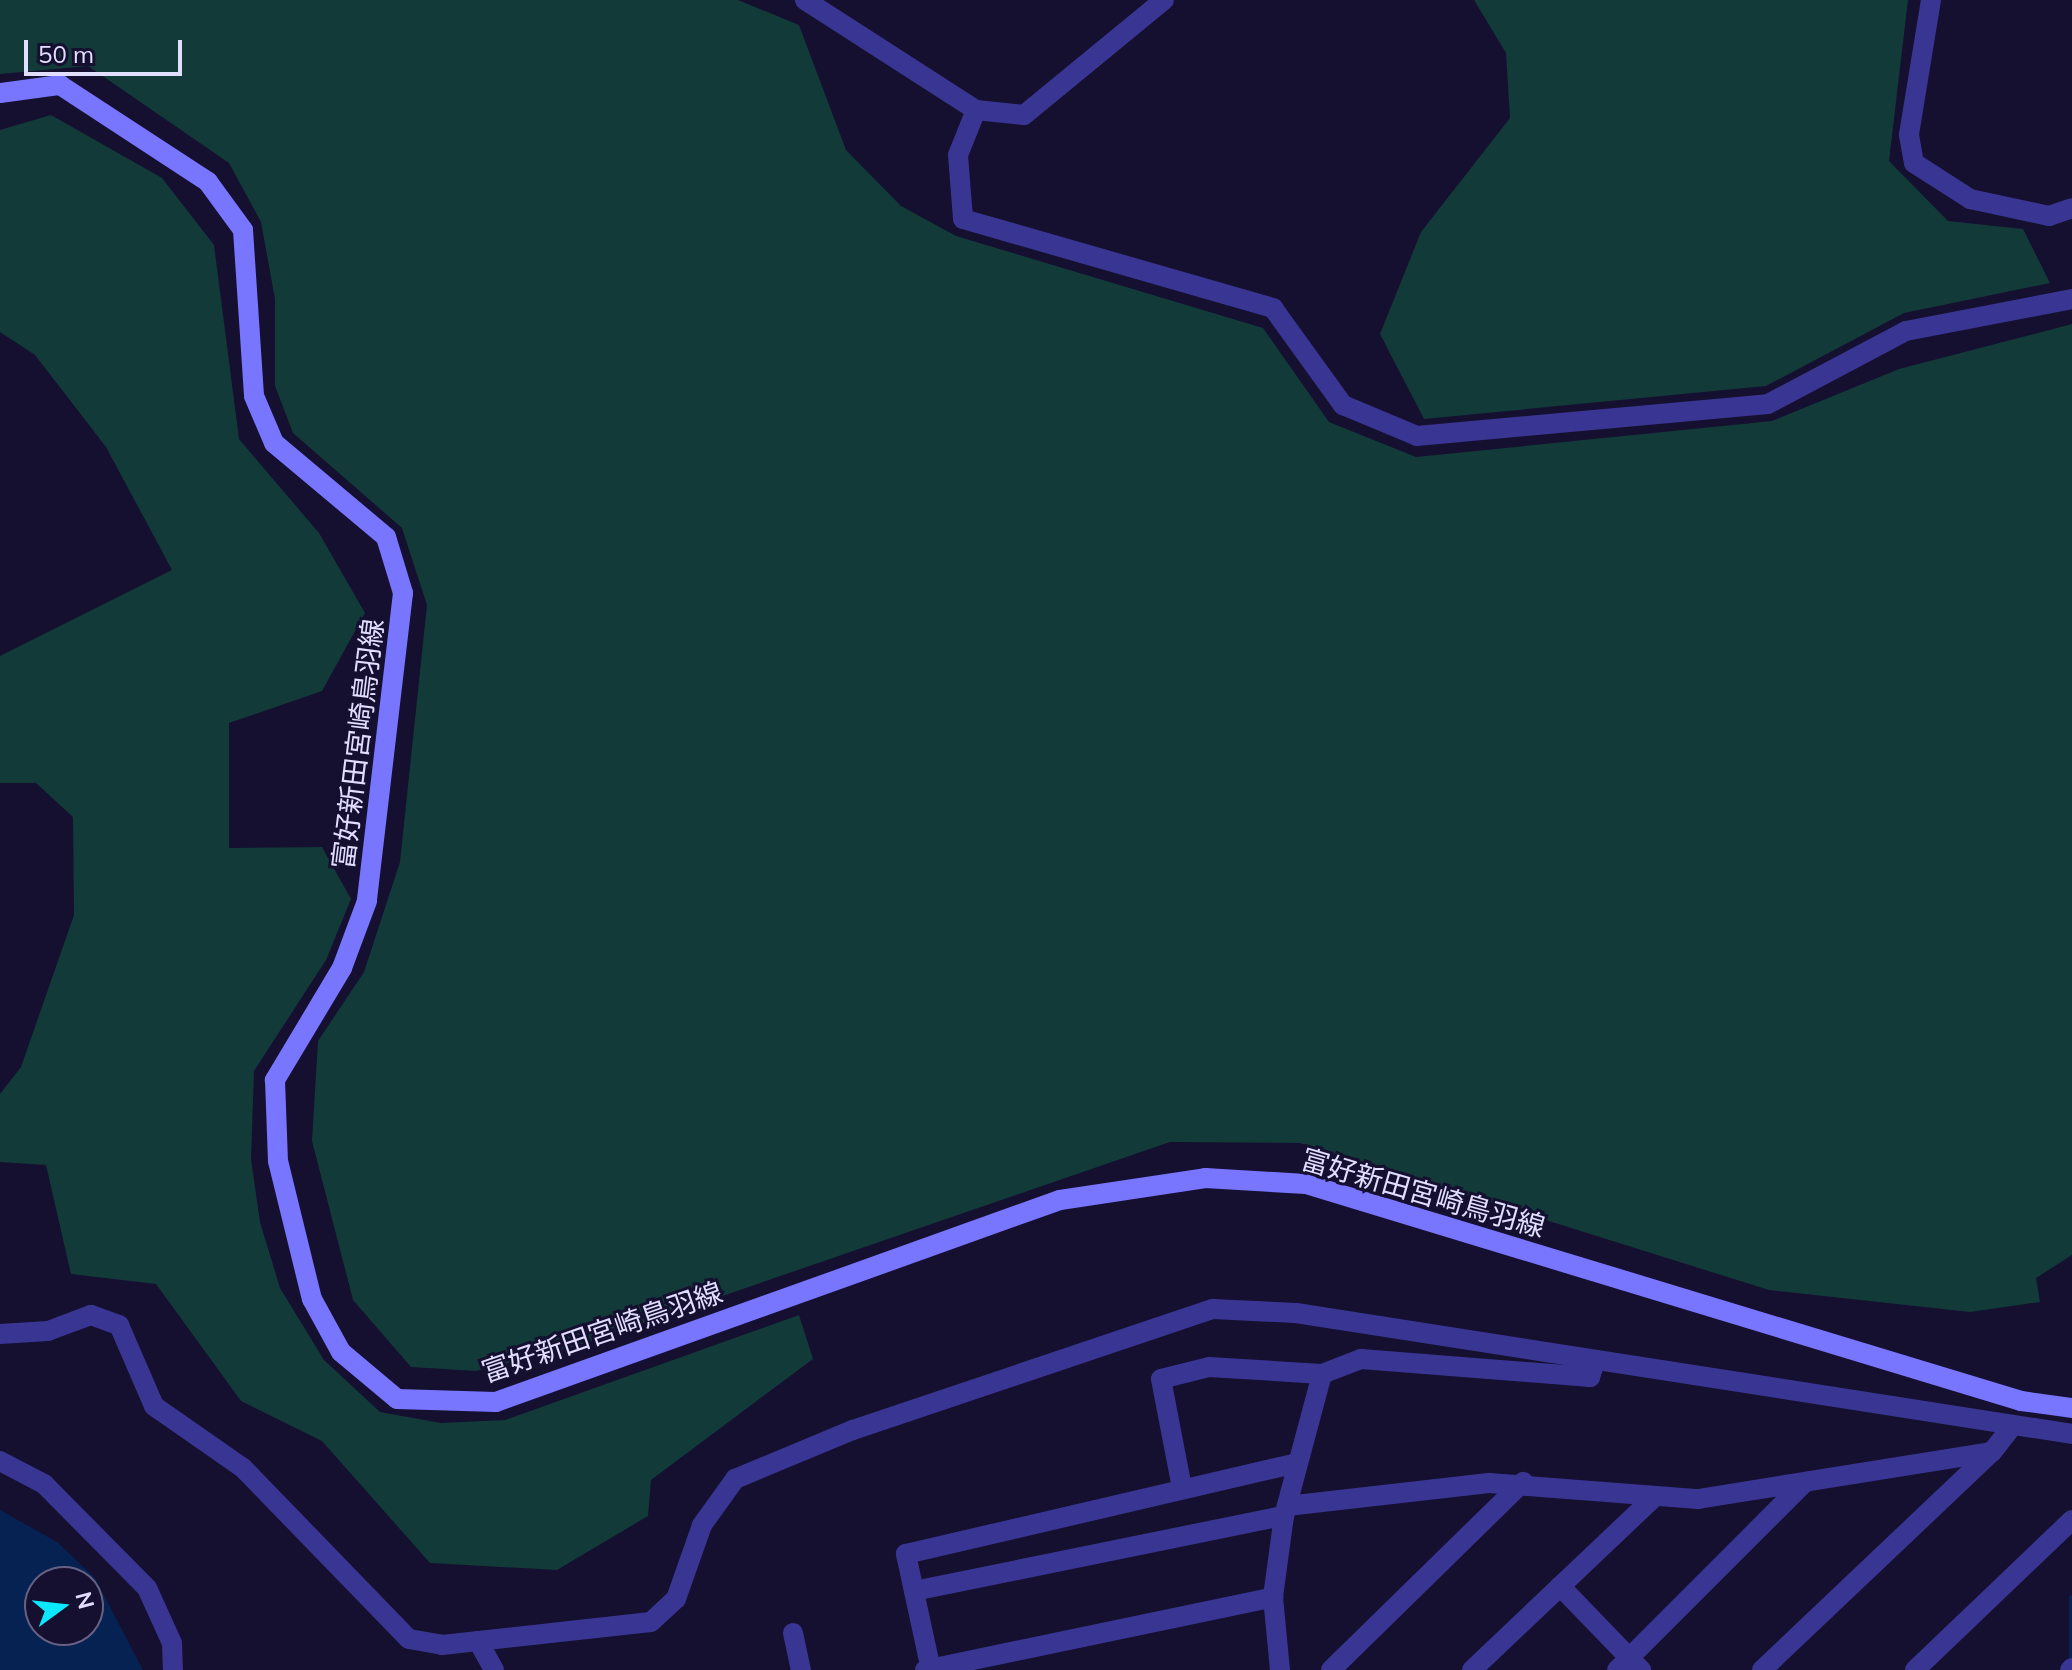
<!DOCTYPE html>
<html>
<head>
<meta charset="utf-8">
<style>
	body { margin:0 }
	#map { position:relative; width:2072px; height:1670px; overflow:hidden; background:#150f30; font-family:Mulish,"Noto Sans JP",sans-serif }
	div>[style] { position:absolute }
	.green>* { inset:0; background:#123a39 }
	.water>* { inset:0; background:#062253 }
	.stream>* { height:6px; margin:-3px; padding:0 3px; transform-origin:3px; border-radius:3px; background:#062253 }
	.street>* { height:20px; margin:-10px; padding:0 10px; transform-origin:10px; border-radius:10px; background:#393693 }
	.secondary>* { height:20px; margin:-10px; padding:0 10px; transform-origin:10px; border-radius:10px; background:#7875ff }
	span { translate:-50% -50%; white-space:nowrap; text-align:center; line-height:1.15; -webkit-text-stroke:6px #150f30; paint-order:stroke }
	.street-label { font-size:28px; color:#e2deff }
	.north { position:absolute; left:24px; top:1566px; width:80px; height:80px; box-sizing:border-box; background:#150f30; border:2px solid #676283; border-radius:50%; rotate:75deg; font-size:22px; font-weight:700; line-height:32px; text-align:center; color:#e2deff }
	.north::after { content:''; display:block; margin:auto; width:28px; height:36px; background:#0ae7ff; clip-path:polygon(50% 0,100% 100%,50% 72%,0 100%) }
	.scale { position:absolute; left:24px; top:40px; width:158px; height:36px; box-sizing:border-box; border:4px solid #e2deff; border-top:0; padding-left:10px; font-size:24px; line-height:28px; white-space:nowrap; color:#e2deff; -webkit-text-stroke:6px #150f30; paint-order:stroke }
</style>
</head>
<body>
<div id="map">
	<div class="green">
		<div style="clip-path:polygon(0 0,738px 0,799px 25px,846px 150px,901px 206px,956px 236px,1263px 328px,1329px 422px,1416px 457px,1772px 421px,1899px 369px,2072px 324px,2072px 1255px,2036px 1278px,2040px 1302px,1970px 1312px,1769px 1290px,1300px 1143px,1170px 1142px,577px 1346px,476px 1371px,411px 1367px,353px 1300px,312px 1141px,318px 1041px,364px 972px,400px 862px,427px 605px,402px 528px,293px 433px,275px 386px,275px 299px,261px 222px,229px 163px,88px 66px,0 74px)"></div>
		<div style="clip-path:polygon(1474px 0,1908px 0,1889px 161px,1948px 221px,2023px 229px,2050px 283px,1904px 313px,1766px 386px,1424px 419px,1380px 334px,1421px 232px,1510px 118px,1506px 53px)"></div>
		<div style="clip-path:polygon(51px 115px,162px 178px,214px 245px,239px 439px,319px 533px,365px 613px,322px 691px,229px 723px,229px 848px,322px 847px,351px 899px,326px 960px,254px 1071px,251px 1159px,260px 1222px,280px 1288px,324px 1360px,380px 1412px,441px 1423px,505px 1420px,799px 1315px,813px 1359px,651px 1480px,648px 1516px,557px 1570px,430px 1563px,322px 1441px,241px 1401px,156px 1284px,71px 1274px,46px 1165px,0 1162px,0 1094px,21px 1067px,74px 915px,73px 817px,36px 783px,0 783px,0 656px,172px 570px,106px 447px,35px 355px,0 332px,0 130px)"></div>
	</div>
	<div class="water">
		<div style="clip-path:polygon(evenodd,0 1510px,57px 1542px,95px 1578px,143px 1670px,0 1670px,0 1510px,40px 1582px,88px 1582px,88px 1630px,40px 1630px,40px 1582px)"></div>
	</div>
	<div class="stream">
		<div style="left:2072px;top:1598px;width:63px;rotate:90deg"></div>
	</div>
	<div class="street">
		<div style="left:805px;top:0;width:203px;rotate:32.8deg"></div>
		<div style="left:976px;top:110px;width:48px;rotate:5.9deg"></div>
		<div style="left:1024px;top:115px;width:181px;rotate:-39.4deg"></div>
		<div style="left:1931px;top:0;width:137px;rotate:99.3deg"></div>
		<div style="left:1909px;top:135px;width:28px;rotate:80deg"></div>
		<div style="left:1914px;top:163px;width:67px;rotate:32.7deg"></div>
		<div style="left:1970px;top:199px;width:81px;rotate:12.1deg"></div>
		<div style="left:2049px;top:216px;width:24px;rotate:-19deg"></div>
		<div style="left:976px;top:110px;width:48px;rotate:111.8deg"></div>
		<div style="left:958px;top:155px;width:64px;rotate:85.5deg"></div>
		<div style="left:963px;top:219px;width:323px;rotate:16deg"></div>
		<div style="left:1273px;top:308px;width:120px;rotate:54.2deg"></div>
		<div style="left:1343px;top:405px;width:80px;rotate:22.7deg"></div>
		<div style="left:1417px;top:436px;width:352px;rotate:-5.2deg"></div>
		<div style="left:1768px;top:404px;width:156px;rotate:-27.9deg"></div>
		<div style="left:1906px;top:331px;width:169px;rotate:-10.9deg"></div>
		<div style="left:0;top:1334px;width:48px;rotate:-3.6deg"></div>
		<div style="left:48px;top:1331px;width:46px;rotate:-20.4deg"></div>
		<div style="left:91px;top:1315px;width:30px;rotate:20deg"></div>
		<div style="left:119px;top:1325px;width:88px;rotate:66.6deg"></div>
		<div style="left:154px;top:1406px;width:108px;rotate:34.9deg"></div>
		<div style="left:243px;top:1468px;width:238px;rotate:45.9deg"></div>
		<div style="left:409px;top:1639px;width:34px;rotate:10deg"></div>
		<div style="left:442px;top:1645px;width:210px;rotate:-6.3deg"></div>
		<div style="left:651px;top:1622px;width:34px;rotate:-43deg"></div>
		<div style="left:676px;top:1599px;width:78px;rotate:-70.6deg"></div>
		<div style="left:702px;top:1525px;width:57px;rotate:-54.3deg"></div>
		<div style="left:735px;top:1479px;width:128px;rotate:-22.6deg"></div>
		<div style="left:853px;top:1430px;width:380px;rotate:-18.6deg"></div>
		<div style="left:1213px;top:1309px;width:83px;rotate:2.8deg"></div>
		<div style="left:1296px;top:1313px;width:785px;rotate:8.86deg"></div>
		<div style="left:0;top:1461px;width:50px;rotate:27.6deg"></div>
		<div style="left:44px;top:1484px;width:146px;rotate:45.3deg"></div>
		<div style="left:147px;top:1588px;width:60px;rotate:65.6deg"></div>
		<div style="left:172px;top:1643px;width:27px;rotate:88deg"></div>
		<div style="left:1182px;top:1488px;width:111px;rotate:-100.9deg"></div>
		<div style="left:1161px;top:1379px;width:49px;rotate:-14deg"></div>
		<div style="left:1209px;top:1367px;width:113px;rotate:3.5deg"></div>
		<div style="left:1287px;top:1506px;width:203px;rotate:-6.5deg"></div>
		<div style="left:1489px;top:1483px;width:210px;rotate:4.4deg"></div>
		<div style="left:1698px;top:1499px;width:298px;rotate:-9.1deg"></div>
		<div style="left:1992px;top:1452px;width:33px;rotate:-52deg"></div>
		<div style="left:1560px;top:1586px;width:117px;rotate:46deg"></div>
		<div style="left:914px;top:1591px;width:378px;rotate:-11.5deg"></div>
		<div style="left:793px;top:1633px;width:38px;rotate:78deg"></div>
		<div style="left:478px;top:1641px;width:33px;rotate:61deg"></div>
		<div style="left:925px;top:1670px;width:356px;rotate:-11.8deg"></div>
		<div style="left:931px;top:1670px;width:119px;rotate:-102.2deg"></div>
		<div style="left:906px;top:1554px;width:402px;rotate:-13.1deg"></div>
		<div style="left:1280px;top:1670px;width:73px;rotate:-95.5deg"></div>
		<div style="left:1273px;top:1597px;width:82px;rotate:-82.3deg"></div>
		<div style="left:1284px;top:1516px;width:147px;rotate:-75deg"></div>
		<div style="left:1322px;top:1374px;width:42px;rotate:-21deg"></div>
		<div style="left:1361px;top:1359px;width:230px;rotate:4.5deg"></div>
		<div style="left:1590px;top:1377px;width:16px;rotate:-72deg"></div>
		<div style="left:1331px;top:1670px;width:269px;rotate:-44.4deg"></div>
		<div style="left:1472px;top:1670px;width:250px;rotate:-43.5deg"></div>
		<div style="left:1617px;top:1670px;width:264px;rotate:-45deg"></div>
		<div style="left:1762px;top:1670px;width:317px;rotate:-43.5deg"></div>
		<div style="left:1915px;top:1670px;width:217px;rotate:-43.7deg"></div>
		<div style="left:2070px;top:1670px;width:3px;rotate:-45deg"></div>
	</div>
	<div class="secondary">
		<div style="left:0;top:93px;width:61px;rotate:-7.6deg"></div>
		<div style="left:60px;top:85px;width:177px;rotate:33.2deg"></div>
		<div style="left:208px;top:182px;width:59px;rotate:53.9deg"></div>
		<div style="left:243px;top:230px;width:166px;rotate:86.2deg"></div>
		<div style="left:254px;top:396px;width:51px;rotate:66.9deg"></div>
		<div style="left:274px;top:443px;width:146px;rotate:40deg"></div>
		<div style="left:386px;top:537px;width:59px;rotate:73.1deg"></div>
		<div style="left:403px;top:593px;width:310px;rotate:96.7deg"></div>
		<div style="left:367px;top:901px;width:72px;rotate:110.5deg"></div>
		<div style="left:342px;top:968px;width:131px;rotate:120.9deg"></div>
		<div style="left:275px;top:1080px;width:81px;rotate:87.9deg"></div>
		<div style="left:278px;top:1161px;width:142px;rotate:76.2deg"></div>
		<div style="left:312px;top:1299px;width:60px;rotate:61.3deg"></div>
		<div style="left:341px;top:1352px;width:73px;rotate:40deg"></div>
		<div style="left:397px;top:1399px;width:99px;rotate:1.7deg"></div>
		<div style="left:496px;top:1402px;width:599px;rotate:-19.71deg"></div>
		<div style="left:1060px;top:1200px;width:147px;rotate:-8.6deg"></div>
		<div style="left:1205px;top:1178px;width:101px;rotate:3.4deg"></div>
		<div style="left:1306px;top:1184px;width:747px;rotate:16.88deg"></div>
		<div style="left:2021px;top:1401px;width:51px;rotate:7.8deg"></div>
	</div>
	<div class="street-label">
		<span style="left:358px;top:744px;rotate:-83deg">富好新田宮崎鳥羽線</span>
		<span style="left:1423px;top:1193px;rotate:16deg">富好新田宮崎鳥羽線</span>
		<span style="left:602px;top:1332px;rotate:-19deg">富好新田宮崎鳥羽線</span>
	</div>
	<div class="north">N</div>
	<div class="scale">50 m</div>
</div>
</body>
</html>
